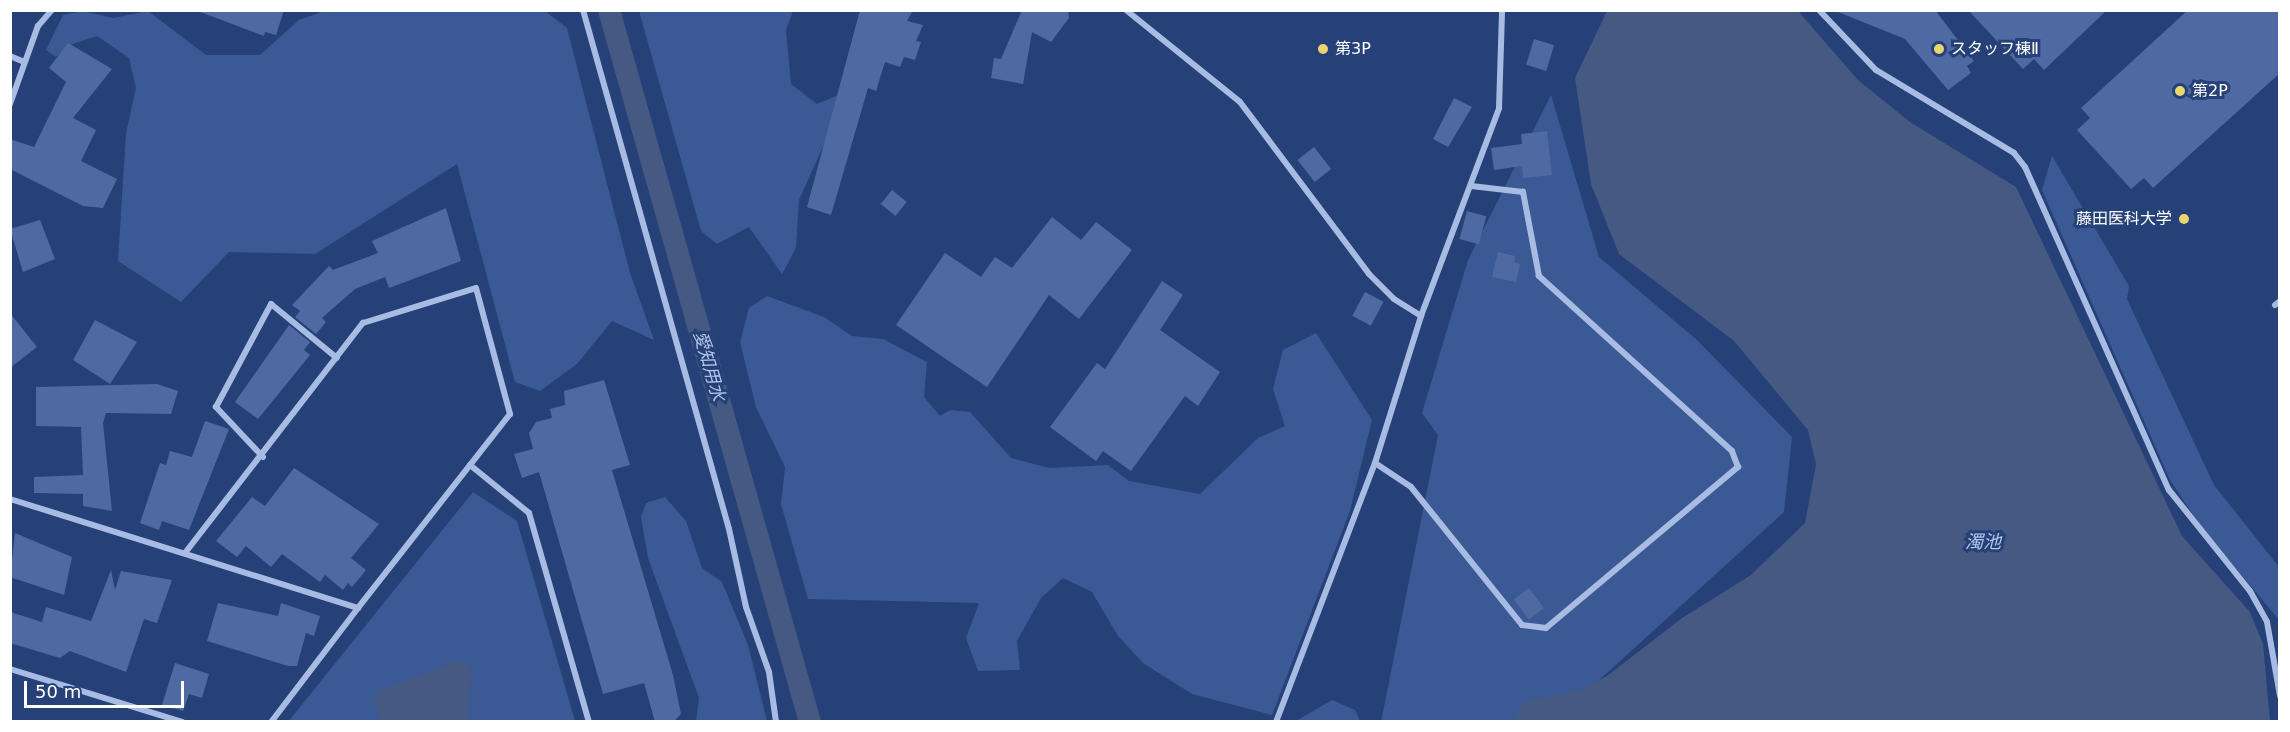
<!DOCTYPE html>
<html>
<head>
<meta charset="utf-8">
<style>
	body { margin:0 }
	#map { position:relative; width:2290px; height:732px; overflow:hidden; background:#264178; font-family:"DejaVu Sans","Noto Sans JP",sans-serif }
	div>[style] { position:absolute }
	.green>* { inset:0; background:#3a5995 }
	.water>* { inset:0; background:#455982 }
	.canal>* { height:22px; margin:-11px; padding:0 11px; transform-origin:11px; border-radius:11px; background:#455982 }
	.building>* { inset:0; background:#4f6aa2; transform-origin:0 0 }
	.minor>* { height:6px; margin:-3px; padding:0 3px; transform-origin:3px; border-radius:3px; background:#a8bce3 }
	.dots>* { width:16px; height:16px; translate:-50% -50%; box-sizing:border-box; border:3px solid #264178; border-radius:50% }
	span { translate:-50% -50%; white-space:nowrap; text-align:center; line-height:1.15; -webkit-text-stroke:6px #264178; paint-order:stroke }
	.poi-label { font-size:16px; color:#fff }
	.left { translate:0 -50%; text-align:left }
	.right { translate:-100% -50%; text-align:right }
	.water-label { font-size:18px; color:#b3c6eb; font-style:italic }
	.frame { position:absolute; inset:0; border:12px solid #fff; pointer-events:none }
	.scale { position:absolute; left:24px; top:681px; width:160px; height:27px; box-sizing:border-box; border:3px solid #fff; border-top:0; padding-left:8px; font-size:18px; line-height:21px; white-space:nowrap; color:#fff; -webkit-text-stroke:4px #264178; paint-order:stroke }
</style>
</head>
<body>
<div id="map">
	<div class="green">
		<div style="clip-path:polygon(82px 11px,113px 18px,148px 11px,206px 55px,260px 55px,299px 20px,324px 11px,545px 11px,567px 28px,630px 273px,654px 340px,612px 321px,577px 364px,540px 391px,515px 382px,457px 164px,315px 254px,229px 252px,181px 302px,118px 261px,126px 133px,136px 88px,129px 58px,97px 36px,70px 45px,56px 57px,46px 50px,63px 15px)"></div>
		<div style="clip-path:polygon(639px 11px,793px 11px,786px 30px,791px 84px,817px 104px,848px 91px,799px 200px,796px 248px,782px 274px,749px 227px,717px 244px,701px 231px)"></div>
		<div style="clip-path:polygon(1551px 95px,1599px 257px,1697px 340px,1792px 437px,1784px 512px,1554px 721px,1381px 722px,1438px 435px,1422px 413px,1468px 260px)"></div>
		<div style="clip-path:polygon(2052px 156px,2129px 286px,2127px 299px,2214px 485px,2279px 567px,2279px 620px,2199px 524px,2170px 480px,2042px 190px)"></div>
		<div style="clip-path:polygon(767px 296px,824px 317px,852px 336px,883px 339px,927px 362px,924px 397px,940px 416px,950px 410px,970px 412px,1011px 458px,1049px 468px,1108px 465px,1129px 481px,1200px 494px,1258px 438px,1285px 426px,1273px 389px,1283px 350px,1316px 333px,1372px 420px,1350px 511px,1272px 715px,1192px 694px,1143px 663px,1118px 636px,1092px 592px,1063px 578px,1041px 598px,1017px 641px,1020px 670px,978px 671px,966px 638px,979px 603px,808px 599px,781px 504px,785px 467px,756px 407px,740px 342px,749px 308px)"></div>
		<div style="clip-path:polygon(473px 492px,517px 521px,575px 721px,288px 722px)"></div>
		<div style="clip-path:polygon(665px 497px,686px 521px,702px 568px,722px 582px,748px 645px,767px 721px,696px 721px,699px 698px,648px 558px,641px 517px,646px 503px)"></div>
		<div style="clip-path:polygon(1332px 700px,1355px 710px,1360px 721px,1296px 721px)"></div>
	</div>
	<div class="water">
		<div style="clip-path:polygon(1607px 11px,1798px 11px,1858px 80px,1910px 122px,2016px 187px,2182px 536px,2250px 612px,2263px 644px,2270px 721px,1515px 721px,1523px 702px,1581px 690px,1607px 676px,1682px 618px,1751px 575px,1805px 523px,1816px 464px,1808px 430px,1734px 341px,1619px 254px,1591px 184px,1575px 78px)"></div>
		<div style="clip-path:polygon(461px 660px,472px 670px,467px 721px,380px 721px,374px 698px,380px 690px)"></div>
	</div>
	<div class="canal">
		<div style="left:609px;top:10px;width:740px;rotate:74.24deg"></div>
	</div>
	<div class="building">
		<div style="clip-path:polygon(195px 10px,284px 10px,276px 35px,265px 32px,264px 36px)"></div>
		<div style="clip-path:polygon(860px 10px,913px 10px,907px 21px,923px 25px,916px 41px,921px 42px,915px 60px,904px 57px,900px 67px,885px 62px,876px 91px,868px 88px,831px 215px,807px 207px)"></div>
		<div style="clip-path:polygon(1022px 10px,1068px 10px,1069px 18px,1051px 42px,1032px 32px,1023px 84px,991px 78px,994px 58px,1001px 59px)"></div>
		<div style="clip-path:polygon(1833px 10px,1935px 10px,1974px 61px,1967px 66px,1971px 73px,1948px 90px,1905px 39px)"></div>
		<div style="clip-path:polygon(1968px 10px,2107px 10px,2044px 70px,2034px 59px,2023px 69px)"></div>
		<div style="clip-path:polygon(2188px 10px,2280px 10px,2280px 73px,2153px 188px,2144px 178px,2131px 189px,2077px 130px,2090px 118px,2081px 108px)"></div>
		<div style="left:1534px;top:39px;width:21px;height:27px;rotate:17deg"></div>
		<div style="clip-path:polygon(68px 43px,112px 69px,73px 118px,96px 130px,81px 161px,117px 179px,103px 208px,83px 206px,10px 169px,10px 139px,34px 147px,66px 82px,49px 68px)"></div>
		<div style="clip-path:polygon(1454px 98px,1472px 107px,1448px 147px,1433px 139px)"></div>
		<div style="clip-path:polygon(1547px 131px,1552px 175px,1523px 178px,1522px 166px,1494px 170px,1491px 148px,1522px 144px,1521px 134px)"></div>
		<div style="left:1314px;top:147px;width:28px;height:21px;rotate:52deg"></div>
		<div style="left:892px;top:190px;width:19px;height:18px;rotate:39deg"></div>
		<div style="clip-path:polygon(446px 208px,461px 261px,389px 288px,385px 277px,355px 289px,322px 318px,326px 322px,316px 334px,295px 317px,300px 311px,292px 305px,329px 266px,333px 270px,378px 253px,372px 241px)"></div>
		<div style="left:1467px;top:211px;width:20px;height:29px;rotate:15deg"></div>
		<div style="clip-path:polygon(1052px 217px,1081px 240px,1096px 222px,1132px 250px,1079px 319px,1049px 295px,987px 387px,896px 325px,945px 253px,981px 277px,995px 257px,1012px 268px)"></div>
		<div style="clip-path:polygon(40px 220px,55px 259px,23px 272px,10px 229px)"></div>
		<div style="clip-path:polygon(1498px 252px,1515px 256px,1514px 262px,1520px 264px,1516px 282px,1492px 277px)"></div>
		<div style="clip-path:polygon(1162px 281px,1183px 295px,1160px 330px,1220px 372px,1198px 406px,1185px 396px,1131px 471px,1103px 451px,1096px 461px,1050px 427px,1097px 363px,1105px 369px)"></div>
		<div style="left:1365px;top:292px;width:21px;height:27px;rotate:28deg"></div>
		<div style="clip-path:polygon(10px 313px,37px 347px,10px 368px)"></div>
		<div style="clip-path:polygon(95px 320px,137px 342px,110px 384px,73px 360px)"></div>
		<div style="clip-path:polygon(289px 325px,310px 342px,304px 350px,310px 355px,258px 419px,235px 402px)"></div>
		<div style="clip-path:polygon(604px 380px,630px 465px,612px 470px,673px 675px,681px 714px,673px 722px,655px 722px,644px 683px,603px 694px,539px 472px,522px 478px,514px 454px,533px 449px,529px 433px,536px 422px,552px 418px,550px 409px,565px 405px,564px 391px)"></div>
		<div style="clip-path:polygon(157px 384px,178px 391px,171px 414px,106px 413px,103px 423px,112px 511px,83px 506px,83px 494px,34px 493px,34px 477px,83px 475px,81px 427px,36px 426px,36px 387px)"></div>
		<div style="clip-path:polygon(205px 421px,229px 429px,189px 530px,162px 521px,159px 530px,140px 523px,160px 463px,166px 465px,170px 451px,192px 457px)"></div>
		<div style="clip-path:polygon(294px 468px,379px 524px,351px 558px,366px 570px,352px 587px,348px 583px,343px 590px,325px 575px,320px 582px,282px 554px,271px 567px,246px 546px,237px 557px,216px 541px,252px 497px,265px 506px)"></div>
		<div style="clip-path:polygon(15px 533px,72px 557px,64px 595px,10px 577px)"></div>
		<div style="clip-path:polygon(111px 570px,115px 590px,121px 571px,172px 580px,157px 623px,144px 619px,126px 672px,70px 651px,60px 658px,10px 643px,10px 612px,42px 622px,46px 607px,91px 621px)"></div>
		<div style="left:1529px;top:588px;width:25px;height:19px;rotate:53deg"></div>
		<div style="clip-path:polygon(218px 603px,278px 616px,281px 603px,320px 616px,314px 636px,306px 633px,297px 666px,288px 666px,207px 641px)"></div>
		<div style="clip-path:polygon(175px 663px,209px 674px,202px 698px,189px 694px,183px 711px,162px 705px)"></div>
	</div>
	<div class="minor">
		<div style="left:583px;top:10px;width:539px;rotate:74.29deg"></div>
		<div style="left:729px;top:529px;width:80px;rotate:77.7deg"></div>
		<div style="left:746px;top:607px;width:69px;rotate:70.5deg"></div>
		<div style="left:769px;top:672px;width:50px;rotate:82deg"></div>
		<div style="left:1126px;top:10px;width:146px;rotate:38.9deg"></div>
		<div style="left:1240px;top:102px;width:215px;rotate:53.1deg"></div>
		<div style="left:1369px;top:274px;width:35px;rotate:45deg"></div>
		<div style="left:1394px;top:299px;width:32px;rotate:32deg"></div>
		<div style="left:1819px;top:10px;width:83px;rotate:46.5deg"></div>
		<div style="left:1876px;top:70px;width:161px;rotate:31deg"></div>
		<div style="left:2014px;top:153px;width:18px;rotate:52deg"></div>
		<div style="left:2025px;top:167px;width:354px;rotate:66deg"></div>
		<div style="left:2169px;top:490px;width:129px;rotate:51.3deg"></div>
		<div style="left:2250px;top:591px;width:35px;rotate:61deg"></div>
		<div style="left:2267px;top:622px;width:75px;rotate:80deg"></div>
		<div style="left:10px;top:56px;width:15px;rotate:23deg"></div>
		<div style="left:10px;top:104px;width:83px;rotate:-70.3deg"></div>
		<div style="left:38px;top:26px;width:21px;rotate:-49deg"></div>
		<div style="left:2275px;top:305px;width:6px;rotate:-39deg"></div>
		<div style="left:263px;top:457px;width:69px;rotate:-133.2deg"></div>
		<div style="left:216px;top:407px;width:117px;rotate:-61.9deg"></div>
		<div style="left:271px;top:304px;width:85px;rotate:39.3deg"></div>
		<div style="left:1375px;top:463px;width:43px;rotate:33.7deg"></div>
		<div style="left:1411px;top:487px;width:177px;rotate:51.2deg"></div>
		<div style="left:1522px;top:625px;width:24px;rotate:7deg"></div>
		<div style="left:1546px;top:628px;width:251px;rotate:-40deg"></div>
		<div style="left:1738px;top:467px;width:17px;rotate:-111deg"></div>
		<div style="left:1732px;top:451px;width:261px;rotate:-137.8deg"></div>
		<div style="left:1539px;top:276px;width:86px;rotate:-100.8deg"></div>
		<div style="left:1523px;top:192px;width:52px;rotate:-173.4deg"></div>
		<div style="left:470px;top:465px;width:76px;rotate:39.1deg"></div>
		<div style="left:529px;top:513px;width:217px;rotate:74deg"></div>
		<div style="left:10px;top:499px;width:365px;rotate:17.4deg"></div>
		<div style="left:358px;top:608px;width:143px;rotate:127.3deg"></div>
		<div style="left:185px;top:553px;width:291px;rotate:-52.3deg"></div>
		<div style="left:363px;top:323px;width:118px;rotate:-17.2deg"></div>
		<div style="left:476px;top:288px;width:131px;rotate:74.9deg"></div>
		<div style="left:510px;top:414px;width:246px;rotate:128.1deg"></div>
		<div style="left:10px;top:669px;width:180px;rotate:17.1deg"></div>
		<div style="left:1276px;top:722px;width:277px;rotate:-69.1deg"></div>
		<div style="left:1375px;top:463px;width:154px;rotate:-72.6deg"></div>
		<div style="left:1421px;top:316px;width:222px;rotate:-69.4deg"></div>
		<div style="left:1499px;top:108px;width:98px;rotate:-88.2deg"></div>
	</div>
	<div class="dots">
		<div style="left:1323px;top:49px;background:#ebd56e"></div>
		<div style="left:1939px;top:49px;background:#ebd56e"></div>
		<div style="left:2180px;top:91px;background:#ebd56e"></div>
		<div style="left:2184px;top:219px;background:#ebd56e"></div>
	</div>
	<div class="poi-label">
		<span class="left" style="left:1335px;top:49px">第3P</span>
		<span class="left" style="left:1951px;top:49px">スタッフ棟Ⅱ</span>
		<span class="left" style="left:2192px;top:91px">第2P</span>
		<span class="right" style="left:2172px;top:219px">藤田医科大学</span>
	</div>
	<div class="water-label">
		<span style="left:709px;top:366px;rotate:74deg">愛知用水</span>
		<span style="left:1983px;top:542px">濁池</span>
	</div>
	<div class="frame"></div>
	<div class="scale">50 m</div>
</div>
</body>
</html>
